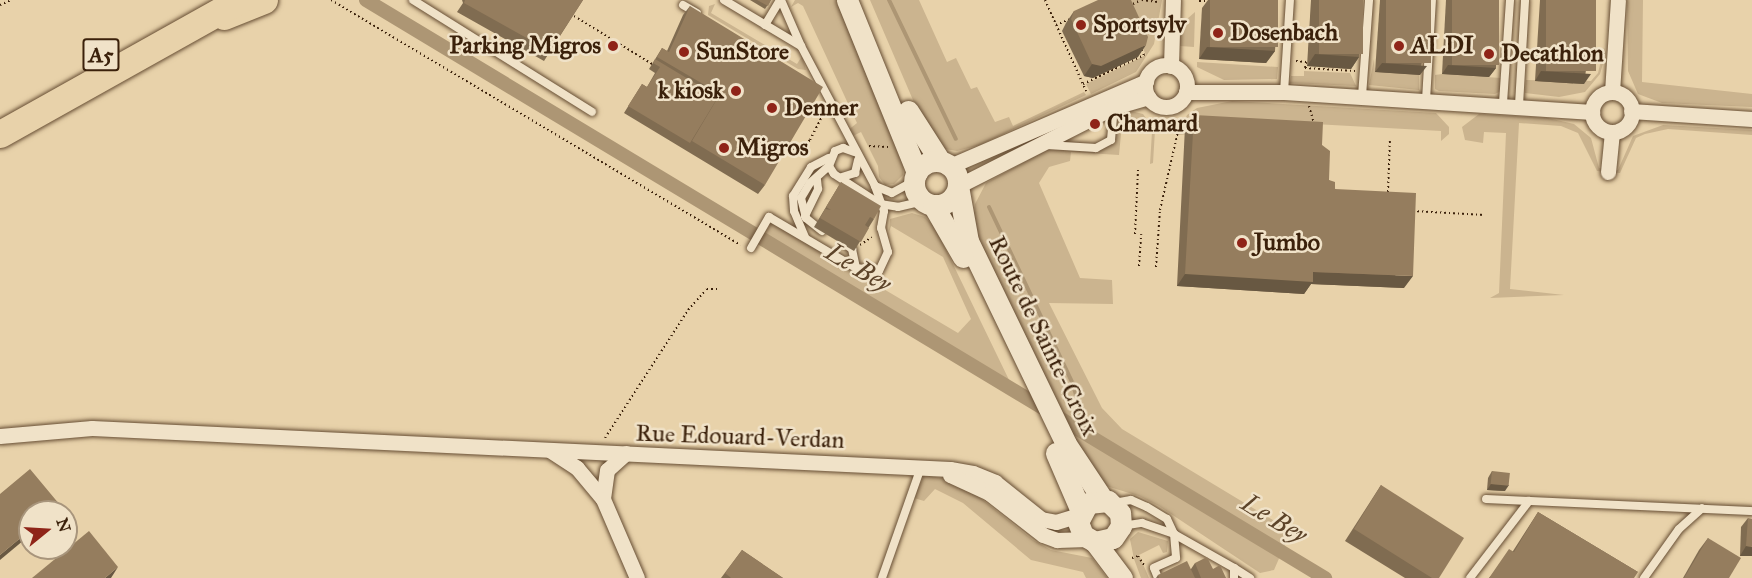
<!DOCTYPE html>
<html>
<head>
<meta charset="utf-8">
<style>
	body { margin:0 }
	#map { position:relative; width:1752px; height:578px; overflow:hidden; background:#e8d2aa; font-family:"IM FELL Great Primer",serif }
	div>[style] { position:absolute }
	.green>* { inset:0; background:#cbb48f }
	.stream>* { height:4px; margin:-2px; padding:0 2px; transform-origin:2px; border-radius:2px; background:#ad9674 }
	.canal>* { height:14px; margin:-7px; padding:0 7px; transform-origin:7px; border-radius:7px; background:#ad9674 }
	.path>* { height:2px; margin-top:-1px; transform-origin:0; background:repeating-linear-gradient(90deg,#3b210b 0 1.5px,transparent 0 4.5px) }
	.roads { filter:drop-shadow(0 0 2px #664d33) drop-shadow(0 0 2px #664d33) }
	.service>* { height:8px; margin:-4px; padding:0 4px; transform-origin:4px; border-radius:4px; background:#f0e2c8 }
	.minor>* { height:15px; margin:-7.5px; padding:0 7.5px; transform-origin:7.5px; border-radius:7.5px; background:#f0e2c8 }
	.minor>.ring { margin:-7.5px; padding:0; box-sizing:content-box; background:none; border:15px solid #f0e2c8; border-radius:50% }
	.secondary>* { height:21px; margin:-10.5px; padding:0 10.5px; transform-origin:10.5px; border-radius:10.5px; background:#f0e2c8 }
	.secondary>.ring { margin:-10.5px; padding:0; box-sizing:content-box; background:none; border:21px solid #f0e2c8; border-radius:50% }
	.motorway>* { height:27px; margin:-13.5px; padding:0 13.5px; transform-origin:13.5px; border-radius:13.5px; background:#e8d2aa }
	.wall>* { inset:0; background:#806c51 }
	.shaded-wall>* { inset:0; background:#685842 }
	.building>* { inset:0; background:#957d5e; transform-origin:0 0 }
	.dots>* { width:16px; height:16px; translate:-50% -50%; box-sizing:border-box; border:3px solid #f0e2c8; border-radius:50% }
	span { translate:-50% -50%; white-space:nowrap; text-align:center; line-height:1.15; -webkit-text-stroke:5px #f0e2c8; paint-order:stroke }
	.shield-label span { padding:2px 4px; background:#f0e2c8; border:2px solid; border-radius:4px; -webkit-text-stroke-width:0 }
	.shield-label { font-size:22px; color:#3b210b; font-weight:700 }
	.poi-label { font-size:24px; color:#3b210b; font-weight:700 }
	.left { translate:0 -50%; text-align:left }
	.right { translate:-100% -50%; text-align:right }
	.street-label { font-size:24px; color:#3b210b }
	.water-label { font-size:26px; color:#5d442a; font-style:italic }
	.north { position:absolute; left:18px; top:500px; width:60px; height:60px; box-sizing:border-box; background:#f0e2c8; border:2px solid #a8957c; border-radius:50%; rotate:72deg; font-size:16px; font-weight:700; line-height:24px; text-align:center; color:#3b210b }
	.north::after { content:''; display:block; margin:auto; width:21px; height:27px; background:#8f2418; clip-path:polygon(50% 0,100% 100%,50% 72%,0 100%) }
</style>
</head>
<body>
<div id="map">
	<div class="green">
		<div style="clip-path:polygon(795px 0,837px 0,904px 163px,903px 175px,894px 184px,885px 185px,879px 177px,878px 166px,861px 132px,853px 136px,847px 131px,857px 123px,803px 6px,798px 3px,791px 7px)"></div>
		<div style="clip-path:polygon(870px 0,919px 0,947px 62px,956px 58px,971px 89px,977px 87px,995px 122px,1009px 117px,1013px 126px,1084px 92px,1086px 95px,980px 145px,957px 151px,945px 149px,936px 143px,925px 128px)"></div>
		<div style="clip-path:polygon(1120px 0,1162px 0,1154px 44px,1136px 72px,1091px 94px,1086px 84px,1146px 55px)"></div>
		<div style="clip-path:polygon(1627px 0,1643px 0,1642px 82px,1752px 94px,1752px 107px,1662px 103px,1638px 94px,1628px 71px)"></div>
		<div style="clip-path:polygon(715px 4px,711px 13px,797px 64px,802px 56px,806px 70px,798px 69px,708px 15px,709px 6px)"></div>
		<div style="clip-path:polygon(1195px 12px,1194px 47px,1180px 46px,1179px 26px)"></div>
		<div style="clip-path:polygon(1604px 48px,1606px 53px,1600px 74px,1585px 92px,1559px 97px,1525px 93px,1526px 80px,1591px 81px,1598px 73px)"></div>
		<div style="clip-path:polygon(1374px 59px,1375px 72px,1419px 75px,1419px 90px,1369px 85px)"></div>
		<div style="clip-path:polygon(1197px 62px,1278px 67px,1277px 79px,1224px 80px,1197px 67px)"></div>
		<div style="clip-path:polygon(1304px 71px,1350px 73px,1356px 86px,1290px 83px,1291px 76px,1304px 76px)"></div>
		<div style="clip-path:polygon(1442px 74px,1501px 78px,1501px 91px,1495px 94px,1439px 91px,1435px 89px,1435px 75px)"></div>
		<div style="clip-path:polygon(1232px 101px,1436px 113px,1449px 127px,1449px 134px,1441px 141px,1441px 131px,1314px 124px,1178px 135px,1187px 115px,1197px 108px)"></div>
		<div style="clip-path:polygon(1131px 111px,1143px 114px,1155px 130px,1153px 163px,1150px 164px,1152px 132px,1143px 132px,1143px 124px,1122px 123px,1119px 155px,1071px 152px,1070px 161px,1049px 167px,1039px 183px,1080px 278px,1112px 280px,1113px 304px,1049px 303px,1102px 408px,1122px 429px,1291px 531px,1274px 570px,1260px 573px,1159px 506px,1139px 496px,1103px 485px,1081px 452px,978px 237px,973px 221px,975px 204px,986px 183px,1048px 149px,1096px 151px,1115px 142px,1117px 116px)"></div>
		<div style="clip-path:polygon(1479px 114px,1548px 118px,1574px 124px,1591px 138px,1599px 168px,1603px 169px,1618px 170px,1633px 136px,1663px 125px,1752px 130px,1752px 135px,1668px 129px,1645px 134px,1636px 138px,1620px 173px,1597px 171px,1578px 133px,1561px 126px,1519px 123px,1510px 289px,1564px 295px,1490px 298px,1499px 293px,1506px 133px,1484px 132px,1483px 143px,1465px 140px,1462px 127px)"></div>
		<div style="clip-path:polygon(912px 213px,925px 217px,935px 227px,1011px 384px,763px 234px,772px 223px,958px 333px,971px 319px,943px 257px,891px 226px,889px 232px,890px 219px)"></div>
		<div style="clip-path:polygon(924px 475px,953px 480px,969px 489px,1033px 540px,1051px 550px,1092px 558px,1107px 578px,1086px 578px,1083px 572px,1031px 560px,963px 503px,935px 489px,924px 501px,914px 498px)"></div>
		<div style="clip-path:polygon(1138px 532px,1168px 541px,1167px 552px,1163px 553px,1159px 545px,1139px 555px,1149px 578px,1141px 578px,1134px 559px,1130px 539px)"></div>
	</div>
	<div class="stream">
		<div style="left:889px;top:0;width:154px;rotate:64.3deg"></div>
		<div style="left:989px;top:207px;width:196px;rotate:64.6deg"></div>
		<div style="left:1073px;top:384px;width:50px;rotate:74.8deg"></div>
	</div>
	<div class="canal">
		<div style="left:366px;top:0;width:1120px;rotate:31.08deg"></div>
	</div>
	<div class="path">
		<div style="left:331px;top:0;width:477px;rotate:30.9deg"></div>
		<div style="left:1045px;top:0;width:100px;rotate:65.7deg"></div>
		<div style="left:1142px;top:0;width:16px;rotate:7deg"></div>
		<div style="left:1199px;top:1px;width:9px"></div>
		<div style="left:1133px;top:4px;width:9px;rotate:-27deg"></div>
		<div style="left:0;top:5px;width:12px;rotate:-24deg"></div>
		<div style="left:574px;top:16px;width:92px;rotate:31.6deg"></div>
		<div style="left:1056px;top:25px;width:15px;rotate:-23deg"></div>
		<div style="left:1296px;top:61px;width:10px;rotate:6deg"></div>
		<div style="left:1306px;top:62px;width:6px;rotate:99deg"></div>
		<div style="left:1305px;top:68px;width:50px;rotate:3.4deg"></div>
		<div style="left:1083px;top:84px;width:68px;rotate:-25.4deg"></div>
		<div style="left:1144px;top:55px;width:7px;rotate:-117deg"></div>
		<div style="left:1309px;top:106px;width:19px;rotate:74deg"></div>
		<div style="left:788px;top:145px;width:12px;rotate:55deg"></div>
		<div style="left:869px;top:146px;width:19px;rotate:3deg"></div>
		<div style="left:793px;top:149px;width:9px;rotate:-13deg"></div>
		<div style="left:802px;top:147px;width:11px;rotate:-41deg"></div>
		<div style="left:810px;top:140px;width:30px;rotate:-63deg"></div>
		<div style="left:1388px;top:192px;width:54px;rotate:-87.9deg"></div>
		<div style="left:1413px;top:211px;width:72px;rotate:3.2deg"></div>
		<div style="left:1135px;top:234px;width:64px;rotate:-87.3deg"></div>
		<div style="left:860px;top:245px;width:14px;rotate:-34deg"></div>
		<div style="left:1139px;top:266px;width:32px;rotate:-86deg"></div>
		<div style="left:1156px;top:267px;width:57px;rotate:-86deg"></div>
		<div style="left:1160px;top:210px;width:85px;rotate:-77.1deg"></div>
		<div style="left:605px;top:438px;width:153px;rotate:-57deg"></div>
		<div style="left:688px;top:310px;width:28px;rotate:-48deg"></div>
		<div style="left:707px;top:289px;width:11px"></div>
		<div style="left:1132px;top:558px;width:6px;rotate:-18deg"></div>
		<div style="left:1138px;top:556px;width:11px;rotate:56deg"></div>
	</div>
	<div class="roads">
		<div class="service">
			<div style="left:413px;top:0;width:211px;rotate:32deg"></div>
			<div style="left:724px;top:0;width:90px;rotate:30.9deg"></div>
			<div style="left:801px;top:46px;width:158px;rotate:62.1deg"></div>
			<div style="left:875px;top:186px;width:18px;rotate:22deg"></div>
			<div style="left:892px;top:193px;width:25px;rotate:-29deg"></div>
			<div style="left:781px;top:0;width:50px;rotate:66.5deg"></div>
			<div style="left:683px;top:5px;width:16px;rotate:30deg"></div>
			<div style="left:765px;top:25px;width:29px;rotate:-59deg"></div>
			<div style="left:1284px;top:92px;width:92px;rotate:-86.3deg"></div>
			<div style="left:1362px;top:96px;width:96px;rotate:-85.8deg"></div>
			<div style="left:1426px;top:100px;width:100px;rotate:-86.6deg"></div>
			<div style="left:1503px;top:103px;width:103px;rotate:-86.1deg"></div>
			<div style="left:1519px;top:105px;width:105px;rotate:-86.7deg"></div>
			<div style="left:1047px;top:145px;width:49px;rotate:3.5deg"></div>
			<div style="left:1096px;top:148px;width:17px;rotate:-28deg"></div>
			<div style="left:1111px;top:140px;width:32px;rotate:-85deg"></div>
			<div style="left:829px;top:166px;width:9px;rotate:58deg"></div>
			<div style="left:834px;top:174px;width:55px;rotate:33.1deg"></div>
			<div style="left:880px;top:204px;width:18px;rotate:9deg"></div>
			<div style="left:898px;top:207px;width:26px;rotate:-13deg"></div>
			<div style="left:842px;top:177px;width:14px;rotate:-17deg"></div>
			<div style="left:855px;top:173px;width:13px;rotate:-77deg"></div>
			<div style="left:805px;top:216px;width:30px;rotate:-64deg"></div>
			<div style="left:818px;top:189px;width:9px;rotate:-96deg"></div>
			<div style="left:822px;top:231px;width:21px;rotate:-141deg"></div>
			<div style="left:806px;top:218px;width:21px;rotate:-104deg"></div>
			<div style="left:801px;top:198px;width:17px;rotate:-59deg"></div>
			<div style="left:810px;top:183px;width:25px;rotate:-42deg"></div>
			<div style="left:829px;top:166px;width:16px;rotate:-68deg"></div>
			<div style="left:835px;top:151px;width:9px;rotate:-21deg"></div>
			<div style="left:843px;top:148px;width:12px;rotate:20deg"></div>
			<div style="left:805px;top:237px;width:28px;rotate:-113deg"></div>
			<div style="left:794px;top:211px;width:15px;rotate:-94deg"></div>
			<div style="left:793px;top:196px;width:34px;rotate:-58deg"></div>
			<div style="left:811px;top:167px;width:20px;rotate:-27deg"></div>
			<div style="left:845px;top:244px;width:9px;rotate:36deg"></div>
			<div style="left:852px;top:249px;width:19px;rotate:78deg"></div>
			<div style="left:751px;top:248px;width:36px;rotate:-60deg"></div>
			<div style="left:769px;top:217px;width:101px;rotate:30.4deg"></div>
			<div style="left:856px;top:268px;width:23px;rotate:7deg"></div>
			<div style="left:879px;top:271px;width:21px;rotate:-65deg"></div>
			<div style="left:888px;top:252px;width:25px;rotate:-106deg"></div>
			<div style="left:881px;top:228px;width:17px;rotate:-80deg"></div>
			<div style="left:884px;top:211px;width:27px;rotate:-110deg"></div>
			<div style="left:1486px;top:499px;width:43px;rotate:2.7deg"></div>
			<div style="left:1114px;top:503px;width:17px;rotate:-10deg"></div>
			<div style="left:1131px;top:500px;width:17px;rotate:24deg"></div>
			<div style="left:1147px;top:507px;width:23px;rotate:31deg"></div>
			<div style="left:1167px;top:519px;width:17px;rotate:65deg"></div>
			<div style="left:1174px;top:534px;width:69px;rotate:29.5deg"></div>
			<div style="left:1234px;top:568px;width:10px;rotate:90deg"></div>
			<div style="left:1122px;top:526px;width:20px;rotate:-9deg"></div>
			<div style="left:1142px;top:523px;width:34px;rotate:19deg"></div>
			<div style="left:1174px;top:534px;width:24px;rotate:85deg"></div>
			<div style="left:1176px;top:558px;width:24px;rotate:156deg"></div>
			<div style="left:1154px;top:568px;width:11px;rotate:68deg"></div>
			<div style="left:1234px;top:568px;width:19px;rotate:32deg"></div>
			<div style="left:882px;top:578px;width:118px;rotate:-70.6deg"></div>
			<div style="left:1470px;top:578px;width:97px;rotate:-52.5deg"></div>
			<div style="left:1529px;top:501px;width:223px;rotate:2.6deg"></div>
			<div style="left:1644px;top:578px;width:60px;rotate:-54.5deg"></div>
			<div style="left:1679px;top:529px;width:31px;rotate:-42deg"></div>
		</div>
		<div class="minor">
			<div class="ring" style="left:1145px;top:65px;width:27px;height:27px"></div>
			<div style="left:1171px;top:66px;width:66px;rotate:-88.3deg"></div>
			<div style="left:1186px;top:92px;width:98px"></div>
			<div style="left:1284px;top:92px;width:309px;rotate:3.7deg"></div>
			<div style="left:1612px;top:92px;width:92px;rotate:-86.3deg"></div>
			<div class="ring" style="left:1592px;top:92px;width:25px;height:25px"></div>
			<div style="left:1631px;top:111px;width:121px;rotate:3.8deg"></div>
			<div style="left:950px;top:166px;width:214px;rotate:-23.4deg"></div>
			<div style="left:1608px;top:172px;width:40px;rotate:-84.3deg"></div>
			<div style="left:958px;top:186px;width:175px;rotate:-26.9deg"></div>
			<div style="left:1114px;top:107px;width:36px;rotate:-16deg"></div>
			<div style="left:0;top:436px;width:92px;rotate:-5deg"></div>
			<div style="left:92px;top:428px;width:859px;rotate:2.74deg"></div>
			<div style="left:950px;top:469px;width:23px;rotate:10deg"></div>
			<div style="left:973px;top:473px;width:24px;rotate:22deg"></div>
			<div style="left:995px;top:482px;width:59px;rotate:38.8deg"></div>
			<div style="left:1041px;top:519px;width:15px;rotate:11deg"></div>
			<div style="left:1056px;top:522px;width:24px;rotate:-17deg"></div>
			<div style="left:551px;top:451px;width:31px;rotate:33deg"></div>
			<div style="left:577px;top:468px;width:40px;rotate:50deg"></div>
			<div style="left:626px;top:453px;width:25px;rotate:138deg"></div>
			<div style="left:607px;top:470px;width:29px;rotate:98deg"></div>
			<div style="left:603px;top:499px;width:86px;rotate:66.7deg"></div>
			<div style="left:950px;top:475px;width:43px;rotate:24.8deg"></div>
			<div style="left:989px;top:493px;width:68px;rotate:37.9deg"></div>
			<div style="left:1043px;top:535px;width:15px;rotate:20deg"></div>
			<div style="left:1057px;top:540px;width:31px;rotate:-2deg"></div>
		</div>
		<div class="secondary">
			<div style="left:847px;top:0;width:186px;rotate:67.9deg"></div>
			<div style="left:908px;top:111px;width:59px;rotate:57.4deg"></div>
			<div class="ring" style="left:914px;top:161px;width:23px;height:23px"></div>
			<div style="left:958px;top:186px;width:56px;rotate:79.7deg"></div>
			<div style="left:968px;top:241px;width:225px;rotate:64.2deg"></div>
			<div style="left:1066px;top:444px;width:67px;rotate:56.5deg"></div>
			<div style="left:933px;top:205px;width:60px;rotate:60deg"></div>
			<div style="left:1056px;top:453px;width:63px;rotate:66.7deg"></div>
			<div style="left:1095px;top:542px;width:18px;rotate:-13deg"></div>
			<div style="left:1113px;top:538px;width:14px;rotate:-56deg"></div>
			<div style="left:1121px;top:526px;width:13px;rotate:-94deg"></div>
			<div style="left:1120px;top:513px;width:17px;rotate:-135deg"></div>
			<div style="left:1108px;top:501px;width:20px;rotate:174deg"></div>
			<div style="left:1088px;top:503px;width:21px;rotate:118deg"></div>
			<div style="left:1078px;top:522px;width:14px;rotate:69deg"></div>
			<div style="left:1083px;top:535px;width:14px;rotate:30deg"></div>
			<div style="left:1095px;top:542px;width:45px;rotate:53.1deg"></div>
		</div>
		<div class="motorway">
			<div style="left:224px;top:16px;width:43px;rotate:-21.8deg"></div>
			<div style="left:0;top:134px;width:275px;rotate:-29.2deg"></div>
		</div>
	</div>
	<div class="wall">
		<div style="clip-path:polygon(462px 0,583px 0,544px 61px,457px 12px,463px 3px)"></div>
		<div style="clip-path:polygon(750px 0,771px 0,765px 9px)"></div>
		<div style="clip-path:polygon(1208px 0,1278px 0,1275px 51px,1266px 63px,1199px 59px,1202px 8px)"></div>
		<div style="clip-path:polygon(1311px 0,1363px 0,1359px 57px,1351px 69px,1307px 66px)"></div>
		<div style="clip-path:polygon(1380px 0,1431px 0,1420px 75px,1375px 72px)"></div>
		<div style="clip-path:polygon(1446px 0,1499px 0,1496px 68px,1489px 77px,1442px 74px)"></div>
		<div style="clip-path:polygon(1540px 0,1596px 0,1584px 84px,1535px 81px)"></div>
		<div style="clip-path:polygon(690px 6px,765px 185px,758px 194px,624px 113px,642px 84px,647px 87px,655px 73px,649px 69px,662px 48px,667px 51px,683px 15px)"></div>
		<div style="clip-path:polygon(1074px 11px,1138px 57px,1093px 78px,1084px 76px,1062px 31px,1066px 23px)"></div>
		<div style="clip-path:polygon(1194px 115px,1322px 145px,1329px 180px,1404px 288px,1311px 284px,1304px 294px,1177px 286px,1185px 127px)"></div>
		<div style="clip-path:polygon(841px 182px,874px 219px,854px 251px,814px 227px)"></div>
		<div style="clip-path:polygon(1492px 471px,1505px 491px,1487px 490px,1488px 478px)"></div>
		<div style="clip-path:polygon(1381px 485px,1439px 578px,1405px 578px,1345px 541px)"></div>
		<div style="clip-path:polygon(1538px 512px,1638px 572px,1489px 578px,1513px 551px)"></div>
		<div style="clip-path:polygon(1748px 518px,1752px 556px,1740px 556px,1741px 527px)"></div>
		<div style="clip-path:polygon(1708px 538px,1729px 578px,1683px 578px,1699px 550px)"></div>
		<div style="clip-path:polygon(742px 550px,783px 578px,721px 578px)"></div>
		<div style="clip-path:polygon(1195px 563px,1213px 569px,1226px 578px,1156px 578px,1158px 575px,1191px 569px)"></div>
	</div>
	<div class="shaded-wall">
		<div style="clip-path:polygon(1146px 45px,1138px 57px,1093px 78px,1084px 76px,1092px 64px)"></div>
		<div style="clip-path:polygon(1207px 47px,1275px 51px,1266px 63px,1199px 59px)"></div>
		<div style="clip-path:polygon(1315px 54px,1359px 57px,1351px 69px,1307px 66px)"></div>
		<div style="clip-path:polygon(1382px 63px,1427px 66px,1420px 75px,1375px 72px)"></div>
		<div style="clip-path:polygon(1448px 65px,1496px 68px,1489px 77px,1442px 74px)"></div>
		<div style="clip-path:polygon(1541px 71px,1591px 74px,1584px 84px,1535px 81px)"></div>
		<div style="clip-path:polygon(1313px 272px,1413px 276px,1404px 288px,1311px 284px,1304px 294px,1177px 286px,1185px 274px)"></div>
		<div style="clip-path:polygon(1491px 484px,1509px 485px,1505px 491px,1487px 490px)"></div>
		<div style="clip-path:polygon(30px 530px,30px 535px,0 560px,0 555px)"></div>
		<div style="clip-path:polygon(1746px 546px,1752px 547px,1752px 556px,1740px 556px)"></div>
		<div style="clip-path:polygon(118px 567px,111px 578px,105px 578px)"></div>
	</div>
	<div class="building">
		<div style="clip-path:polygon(465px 0,583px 0,550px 51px,464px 3px)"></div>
		<div style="clip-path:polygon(757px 0,771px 0,768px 6px)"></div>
		<div style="clip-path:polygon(1098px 0,1131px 0,1148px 37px,1146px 45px,1101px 66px,1092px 64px,1071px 19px,1074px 11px)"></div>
		<div style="left:1210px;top:0;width:68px;height:47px"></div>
		<div style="left:1319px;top:0;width:44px;height:54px"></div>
		<div style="left:1386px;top:0;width:45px;height:63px"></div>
		<div style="left:1452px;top:0;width:47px;height:65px"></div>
		<div style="left:1546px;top:0;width:50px;height:71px"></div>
		<div style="clip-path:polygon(690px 6px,823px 87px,765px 185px,692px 141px,720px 94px,657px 57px,662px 48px,669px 52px)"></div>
		<div style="clip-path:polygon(655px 59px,718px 97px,690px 143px,628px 106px,642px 84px,647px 87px,660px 67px,653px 63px)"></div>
		<div style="clip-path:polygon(1194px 115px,1323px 122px,1322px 145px,1330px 151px,1329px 180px,1335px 182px,1335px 189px,1416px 193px,1413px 276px,1313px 272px,1313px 282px,1185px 274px)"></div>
		<div style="clip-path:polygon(841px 182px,881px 206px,874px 219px,870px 217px,865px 225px,869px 228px,861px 242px,820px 218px,825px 209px,831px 210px,826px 207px)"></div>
		<div style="clip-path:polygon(30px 469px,60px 505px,51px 512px,30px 512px,30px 530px,0 555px,0 494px)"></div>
		<div style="left:1492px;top:471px;width:18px;height:13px;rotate:6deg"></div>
		<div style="clip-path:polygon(1381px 485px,1464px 538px,1439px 578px,1432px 578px,1354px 529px)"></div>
		<div style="clip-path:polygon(1538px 512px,1638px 572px,1634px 578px,1489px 578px,1509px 549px,1514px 552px)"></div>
		<div style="clip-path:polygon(1748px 518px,1752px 519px,1752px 547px,1746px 546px)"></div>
		<div style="clip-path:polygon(89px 531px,118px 567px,105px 578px,32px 578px)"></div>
		<div style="clip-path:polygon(1708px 538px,1741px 558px,1729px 578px,1684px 578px)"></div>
		<div style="clip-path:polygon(742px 550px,783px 578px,731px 578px,725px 573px)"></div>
		<div style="clip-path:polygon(1207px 557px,1213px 569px,1220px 565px,1226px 578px,1201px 578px,1195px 563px)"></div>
		<div style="clip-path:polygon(1187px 561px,1195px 578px,1159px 578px,1158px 575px)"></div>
	</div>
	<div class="dots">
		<div style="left:1081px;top:25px;background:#8f2418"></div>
		<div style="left:1218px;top:33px;background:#8f2418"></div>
		<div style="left:613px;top:46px;background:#8f2418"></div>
		<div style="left:1399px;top:46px;background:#8f2418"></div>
		<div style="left:684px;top:52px;background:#8f2418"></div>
		<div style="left:1489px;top:54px;background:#8f2418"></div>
		<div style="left:736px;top:91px;background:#8f2418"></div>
		<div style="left:772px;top:108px;background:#8f2418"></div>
		<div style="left:1095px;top:124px;background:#8f2418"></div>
		<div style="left:724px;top:148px;background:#8f2418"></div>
		<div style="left:1242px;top:243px;background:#8f2418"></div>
	</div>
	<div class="shield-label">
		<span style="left:101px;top:55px">A5</span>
	</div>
	<div class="poi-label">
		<span class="left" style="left:1093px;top:25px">Sportsylv</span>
		<span class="left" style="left:1230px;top:33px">Dosenbach</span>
		<span class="right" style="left:601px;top:46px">Parking Migros</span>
		<span class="left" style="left:1411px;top:46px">ALDI</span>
		<span class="left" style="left:696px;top:52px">SunStore</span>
		<span class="left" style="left:1501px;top:54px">Decathlon</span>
		<span class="right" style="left:724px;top:91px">k kiosk</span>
		<span class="left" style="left:784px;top:108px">Denner</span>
		<span class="left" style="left:1107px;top:124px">Chamard</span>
		<span class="left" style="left:736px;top:148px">Migros</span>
		<span class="left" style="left:1254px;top:243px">Jumbo</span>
	</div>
	<div class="street-label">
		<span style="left:1043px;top:336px;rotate:64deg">Route de Sainte-Croix</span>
		<span style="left:740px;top:437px;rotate:2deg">Rue Edouard-Verdan</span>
	</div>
	<div class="water-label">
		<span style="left:858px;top:268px;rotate:31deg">Le Bey</span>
		<span style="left:1274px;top:519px;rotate:31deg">Le Bey</span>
	</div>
	<div class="north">N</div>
</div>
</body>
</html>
